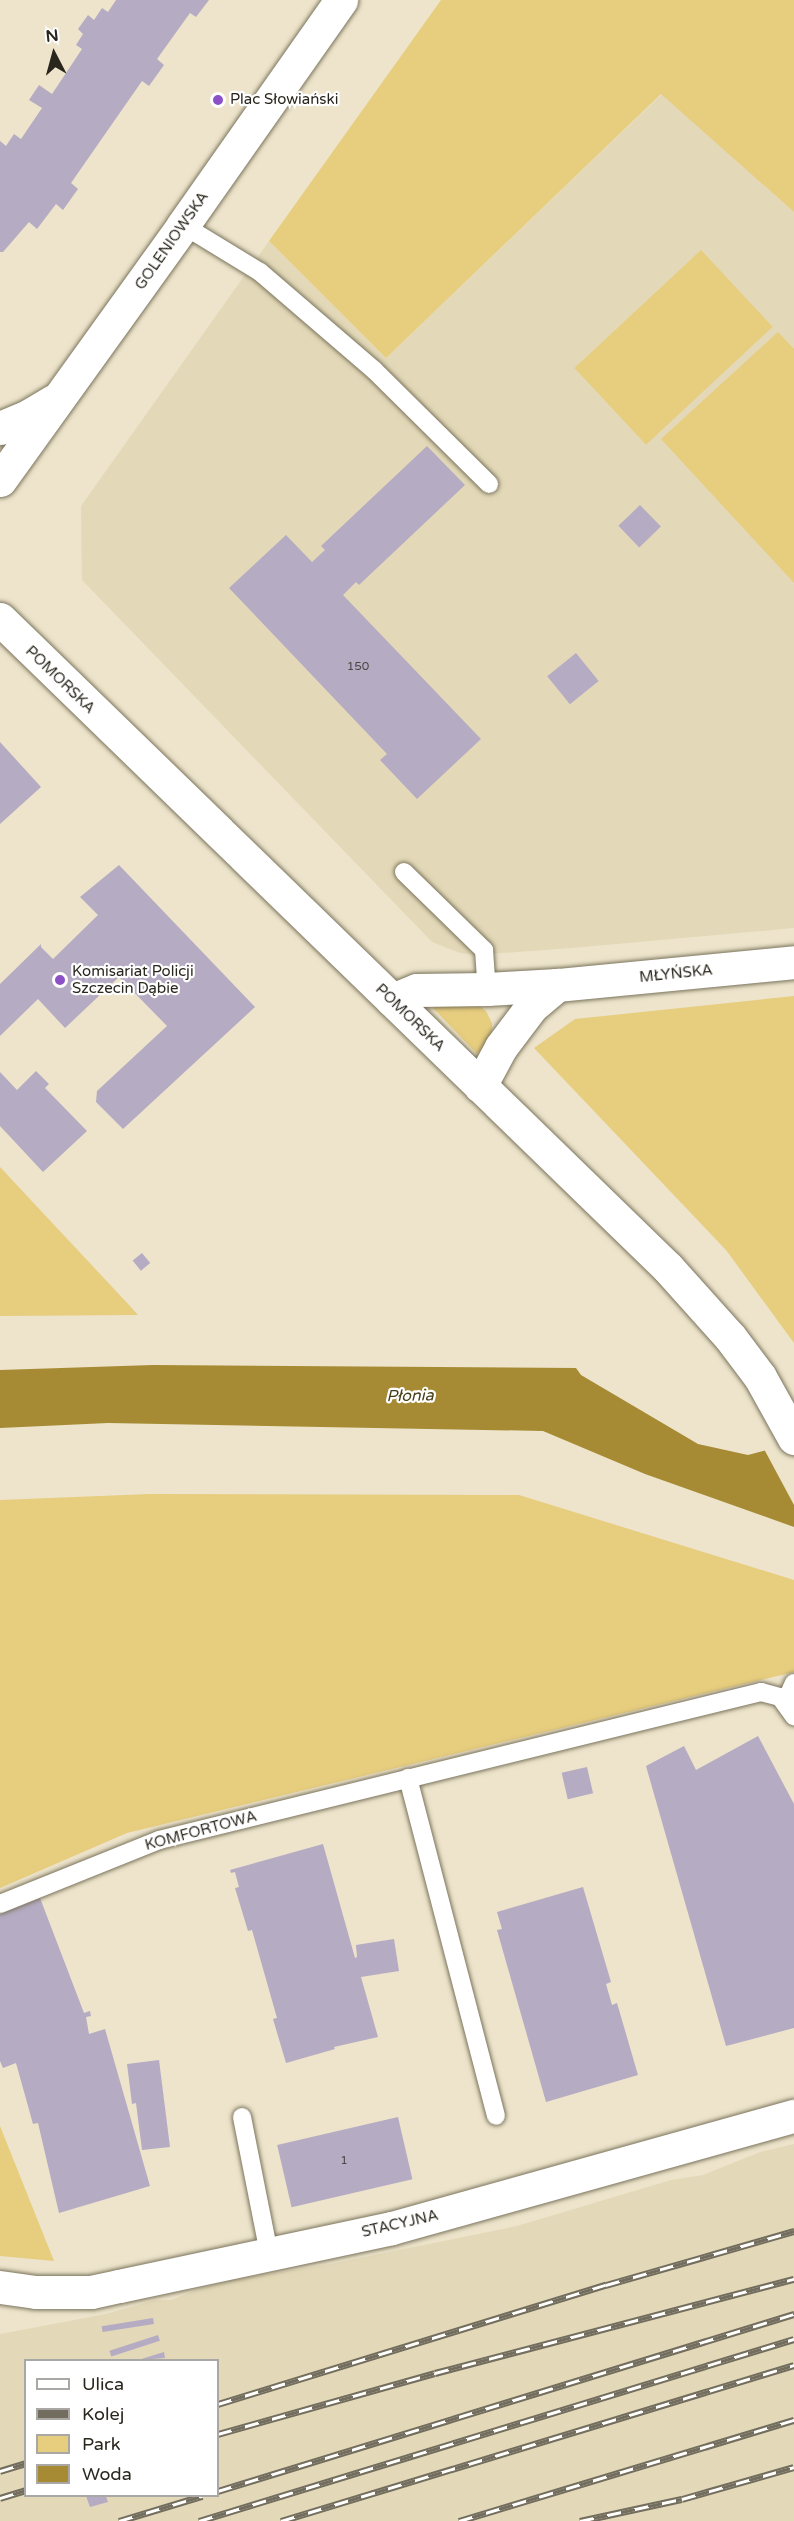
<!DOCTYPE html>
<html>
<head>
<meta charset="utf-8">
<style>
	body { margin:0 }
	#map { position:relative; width:794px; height:2521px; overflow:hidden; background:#ede4cb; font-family:"Varela Round",sans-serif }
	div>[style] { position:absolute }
	.built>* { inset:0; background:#e3d9b8 }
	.green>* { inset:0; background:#e7cd7e; transform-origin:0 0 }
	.water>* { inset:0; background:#a68b34 }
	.pier>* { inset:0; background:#ede4cb }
	.building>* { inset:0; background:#b5abc3; transform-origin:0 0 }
	.roads { filter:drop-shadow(0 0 2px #7b745d) drop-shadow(0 0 2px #7b745d) }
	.lane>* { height:18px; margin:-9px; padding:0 9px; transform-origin:9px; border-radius:9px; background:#fff }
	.street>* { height:33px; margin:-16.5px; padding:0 16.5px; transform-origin:16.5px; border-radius:16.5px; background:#fff }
	.secondary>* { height:33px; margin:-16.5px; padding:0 16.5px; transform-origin:16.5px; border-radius:16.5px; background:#fff }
	.rail>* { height:7px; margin-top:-3.5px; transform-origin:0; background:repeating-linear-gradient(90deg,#fff 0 14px,#726d5e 0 28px); box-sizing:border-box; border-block:2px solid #726d5e }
	.dots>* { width:16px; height:16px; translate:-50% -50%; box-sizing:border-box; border:3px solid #fff; border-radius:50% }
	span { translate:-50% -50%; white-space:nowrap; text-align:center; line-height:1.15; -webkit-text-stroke:4.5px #fff; paint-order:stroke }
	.number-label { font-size:12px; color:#4c4746 }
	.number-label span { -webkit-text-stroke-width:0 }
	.poi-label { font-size:15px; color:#29261d }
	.left { translate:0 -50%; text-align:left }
	.street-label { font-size:15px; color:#29261d }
	.water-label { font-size:16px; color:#483c17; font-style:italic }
	.legend { position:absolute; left:24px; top:2359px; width:195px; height:138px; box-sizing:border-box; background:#fff; border:2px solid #a9a8a5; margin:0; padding:8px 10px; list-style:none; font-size:18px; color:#29261d }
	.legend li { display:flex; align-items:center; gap:12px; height:30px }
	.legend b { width:30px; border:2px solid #a9a8a5 }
	.north { position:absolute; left:24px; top:24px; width:60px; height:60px; -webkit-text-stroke:4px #fff; paint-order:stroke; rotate:354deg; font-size:16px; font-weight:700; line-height:24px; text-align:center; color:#29261d }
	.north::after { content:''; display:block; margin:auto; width:21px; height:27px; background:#29261d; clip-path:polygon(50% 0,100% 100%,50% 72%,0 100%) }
</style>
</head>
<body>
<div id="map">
	<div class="built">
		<div style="clip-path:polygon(662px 94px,794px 212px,794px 928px,572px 948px,476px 955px,460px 953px,432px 942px,82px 580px,81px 506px,269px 241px,386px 358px)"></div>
		<div style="clip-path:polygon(evenodd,794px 2144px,794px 2521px,0 2521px,0 2334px,106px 2314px,155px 2300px,171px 2300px,202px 2288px,239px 2279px,330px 2264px,517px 2226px,671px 2180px,703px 2175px,760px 2152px,794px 2144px,26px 2360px,218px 2360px,218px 2496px,26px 2496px,26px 2360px)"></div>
	</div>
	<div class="green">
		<div style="clip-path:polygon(441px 0,794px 0,794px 212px,661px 94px,386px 358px,269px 241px)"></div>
		<div style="left:701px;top:250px;width:105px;height:173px;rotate:47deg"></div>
		<div style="clip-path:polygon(778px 332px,794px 349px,794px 583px,661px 439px)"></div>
		<div style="clip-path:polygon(794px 996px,794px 1343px,726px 1250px,534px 1048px,575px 1019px)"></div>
		<div style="clip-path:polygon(439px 1004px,480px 1006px,486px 1011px,492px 1023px,492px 1033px,482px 1049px,477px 1054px,433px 1008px)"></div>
		<div style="clip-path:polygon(0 1167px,129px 1305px,138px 1315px,0 1316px)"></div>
		<div style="clip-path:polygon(150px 1494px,519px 1495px,794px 1580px,794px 1672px,127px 1833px,0 1888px,0 1500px)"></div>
		<div style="clip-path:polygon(0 2127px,0 2126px,54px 2261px,0 2256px)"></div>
	</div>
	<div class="water">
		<div style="clip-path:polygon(153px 1365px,576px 1368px,581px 1375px,698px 1444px,748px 1455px,794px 1443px,794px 1527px,645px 1474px,543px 1431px,108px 1423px,0 1428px,0 1370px)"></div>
	</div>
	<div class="pier">
		<div style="clip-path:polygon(794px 1440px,794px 1505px,764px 1449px)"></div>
	</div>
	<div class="building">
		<div style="clip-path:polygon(116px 0,209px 0,196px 17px,190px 13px,157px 59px,164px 65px,149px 86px,142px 81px,71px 183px,78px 189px,63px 210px,56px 204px,37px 229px,29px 222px,3px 252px,0 252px,0 141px,6px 146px,14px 134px,21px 139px,42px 108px,29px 100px,39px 85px,52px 94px,82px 49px,76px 45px,83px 34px,78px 29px,88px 15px,94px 20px,102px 8px,108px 12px)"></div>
		<div style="clip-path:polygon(427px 446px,465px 485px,359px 585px,356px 582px,343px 595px,481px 739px,417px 799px,380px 760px,387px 754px,229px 588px,286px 535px,312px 562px,325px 550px,321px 546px)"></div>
		<div style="left:640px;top:505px;width:30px;height:30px;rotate:46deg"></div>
		<div style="left:576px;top:653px;width:36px;height:37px;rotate:51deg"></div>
		<div style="clip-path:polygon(0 742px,41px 787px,0 824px)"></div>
		<div style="clip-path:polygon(119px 865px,255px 1007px,123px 1129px,96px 1102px,97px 1091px,167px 1026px,119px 977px,65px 1028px,38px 999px,0 1036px,0 984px,41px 944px,41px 947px,53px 959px,98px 915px,80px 897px)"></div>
		<div style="clip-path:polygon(36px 1071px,49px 1084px,45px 1088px,87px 1131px,43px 1172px,0 1126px,0 1072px,17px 1090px)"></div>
		<div style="left:142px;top:1253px;width:13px;height:12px;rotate:51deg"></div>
		<div style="clip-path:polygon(758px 1736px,794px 1804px,794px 2028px,726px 2046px,646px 1766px,684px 1746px,696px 1770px)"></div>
		<div style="left:587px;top:1767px;width:27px;height:26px;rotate:77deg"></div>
		<div style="clip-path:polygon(323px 1844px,355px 1958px,357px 1957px,356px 1945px,394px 1939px,399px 1971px,361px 1977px,378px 2037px,334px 2047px,335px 2049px,286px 2063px,273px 2019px,277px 2018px,252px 1930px,248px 1931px,235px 1888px,239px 1887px,235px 1872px,231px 1873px,230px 1870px)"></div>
		<div style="clip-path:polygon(583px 1887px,611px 1982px,606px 1984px,612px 2005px,617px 2003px,638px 2075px,546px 2102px,497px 1930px,502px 1929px,497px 1912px)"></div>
		<div style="clip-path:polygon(40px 1898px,84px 2013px,90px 2011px,91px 2016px,86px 2017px,89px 2034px,105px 2029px,150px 2186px,59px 2213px,38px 2123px,33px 2124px,16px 2063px,3px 2068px,0 2061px,0 1914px)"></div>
		<div style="clip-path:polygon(159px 2060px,170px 2147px,142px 2150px,136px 2103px,132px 2104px,127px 2064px)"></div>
		<div style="left:398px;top:2117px;width:64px;height:124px;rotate:77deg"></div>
		<div style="left:153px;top:2318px;width:6px;height:52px;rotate:81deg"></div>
		<div style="left:158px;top:2335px;width:6px;height:51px;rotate:72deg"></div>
		<div style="clip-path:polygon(164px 2352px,165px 2358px,139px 2360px,138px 2360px)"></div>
		<div style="clip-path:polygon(86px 2496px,106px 2496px,108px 2502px,90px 2507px)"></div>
	</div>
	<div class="roads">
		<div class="lane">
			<div style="left:183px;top:225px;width:90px;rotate:31.4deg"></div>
			<div style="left:260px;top:272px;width:150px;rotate:40.7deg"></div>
			<div style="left:374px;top:370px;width:162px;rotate:44.7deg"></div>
			<div style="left:404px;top:872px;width:112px;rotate:44.3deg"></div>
			<div style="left:484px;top:950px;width:39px;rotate:86deg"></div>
			<div style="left:785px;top:1703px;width:22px;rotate:-66deg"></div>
			<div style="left:408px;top:1778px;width:349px;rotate:75.4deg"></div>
			<div style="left:0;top:1904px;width:171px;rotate:-21.9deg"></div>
			<div style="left:159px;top:1840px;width:620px;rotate:-13.81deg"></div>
			<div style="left:761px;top:1692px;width:20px;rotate:15deg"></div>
			<div style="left:780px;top:1697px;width:24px;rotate:54deg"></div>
			<div style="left:242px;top:2117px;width:139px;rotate:78.8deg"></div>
		</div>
		<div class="street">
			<div style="left:392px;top:1000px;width:27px;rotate:-22deg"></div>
			<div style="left:417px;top:990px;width:70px;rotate:-0.8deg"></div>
			<div style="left:487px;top:989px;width:70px;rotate:-3.3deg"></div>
			<div style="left:557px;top:985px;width:238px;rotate:-5.5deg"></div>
			<div style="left:480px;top:1086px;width:44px;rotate:-61.7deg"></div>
			<div style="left:501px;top:1047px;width:51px;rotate:-52.9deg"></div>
			<div style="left:532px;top:1006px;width:33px;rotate:-40deg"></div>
			<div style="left:0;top:2287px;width:36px;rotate:8deg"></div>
			<div style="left:36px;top:2292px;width:55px"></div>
			<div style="left:91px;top:2292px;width:29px;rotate:-12deg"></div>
			<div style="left:119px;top:2286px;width:279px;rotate:-12deg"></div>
			<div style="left:392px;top:2228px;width:417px;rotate:-15.6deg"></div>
		</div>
		<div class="secondary">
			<div style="left:0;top:428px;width:33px;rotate:-23deg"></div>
			<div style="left:30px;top:415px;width:27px;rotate:-31deg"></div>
			<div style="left:0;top:480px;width:314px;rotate:-54.3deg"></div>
			<div style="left:183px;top:225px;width:275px;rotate:-54.9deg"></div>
			<div style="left:0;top:619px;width:931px;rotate:44.17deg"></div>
			<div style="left:668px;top:1268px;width:93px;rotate:48.1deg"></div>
			<div style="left:730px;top:1337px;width:50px;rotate:53.1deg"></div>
			<div style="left:760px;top:1377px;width:70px;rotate:60.9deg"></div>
		</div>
	</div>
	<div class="rail">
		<div style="left:218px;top:2404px;width:406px;rotate:-17.1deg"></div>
		<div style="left:606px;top:2285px;width:196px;rotate:-16deg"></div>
		<div style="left:218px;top:2434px;width:225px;rotate:-15.7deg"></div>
		<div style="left:435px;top:2373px;width:371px;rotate:-14.7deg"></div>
		<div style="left:0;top:2471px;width:27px;rotate:-17deg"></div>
		<div style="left:218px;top:2491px;width:603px;rotate:-17.08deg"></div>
		<div style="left:0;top:2498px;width:27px;rotate:-17deg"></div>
		<div style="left:119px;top:2521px;width:87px;rotate:-16.8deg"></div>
		<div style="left:199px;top:2521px;width:622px;rotate:-17.01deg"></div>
		<div style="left:281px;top:2521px;width:536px;rotate:-16.91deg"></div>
		<div style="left:459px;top:2521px;width:350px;rotate:-16.8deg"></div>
		<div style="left:580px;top:2521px;width:104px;rotate:-12.2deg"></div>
		<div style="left:682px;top:2499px;width:116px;rotate:-15.9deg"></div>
	</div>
	<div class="dots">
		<div style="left:218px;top:100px;background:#8c50c7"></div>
		<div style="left:60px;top:980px;background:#8c50c7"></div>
	</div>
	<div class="number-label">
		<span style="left:358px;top:667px">150</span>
		<span style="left:344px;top:2161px">1</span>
	</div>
	<div class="poi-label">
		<span class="left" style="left:230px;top:100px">Plac Słowiański</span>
		<span class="left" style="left:72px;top:980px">Komisariat Policji<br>Szczecin Dąbie</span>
	</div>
	<div class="street-label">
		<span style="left:172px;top:241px;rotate:-55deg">GOLENIOWSKA</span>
		<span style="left:60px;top:680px;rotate:44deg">POMORSKA</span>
		<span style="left:676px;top:974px;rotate:-6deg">MŁYŃSKA</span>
		<span style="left:410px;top:1018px;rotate:44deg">POMORSKA</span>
		<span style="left:201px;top:1831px;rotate:-15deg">KOMFORTOWA</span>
		<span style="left:400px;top:2224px;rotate:-13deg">STACYJNA</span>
	</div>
	<div class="water-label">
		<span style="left:410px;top:1396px;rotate:-1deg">Płonia</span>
	</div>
	<ul class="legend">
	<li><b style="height:8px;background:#fff"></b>Ulica</li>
	<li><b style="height:8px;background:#726d5e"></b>Kolej</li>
	<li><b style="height:16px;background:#e7cd7e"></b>Park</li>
	<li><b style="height:16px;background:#a68b34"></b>Woda</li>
	</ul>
	<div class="north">N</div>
</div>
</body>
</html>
